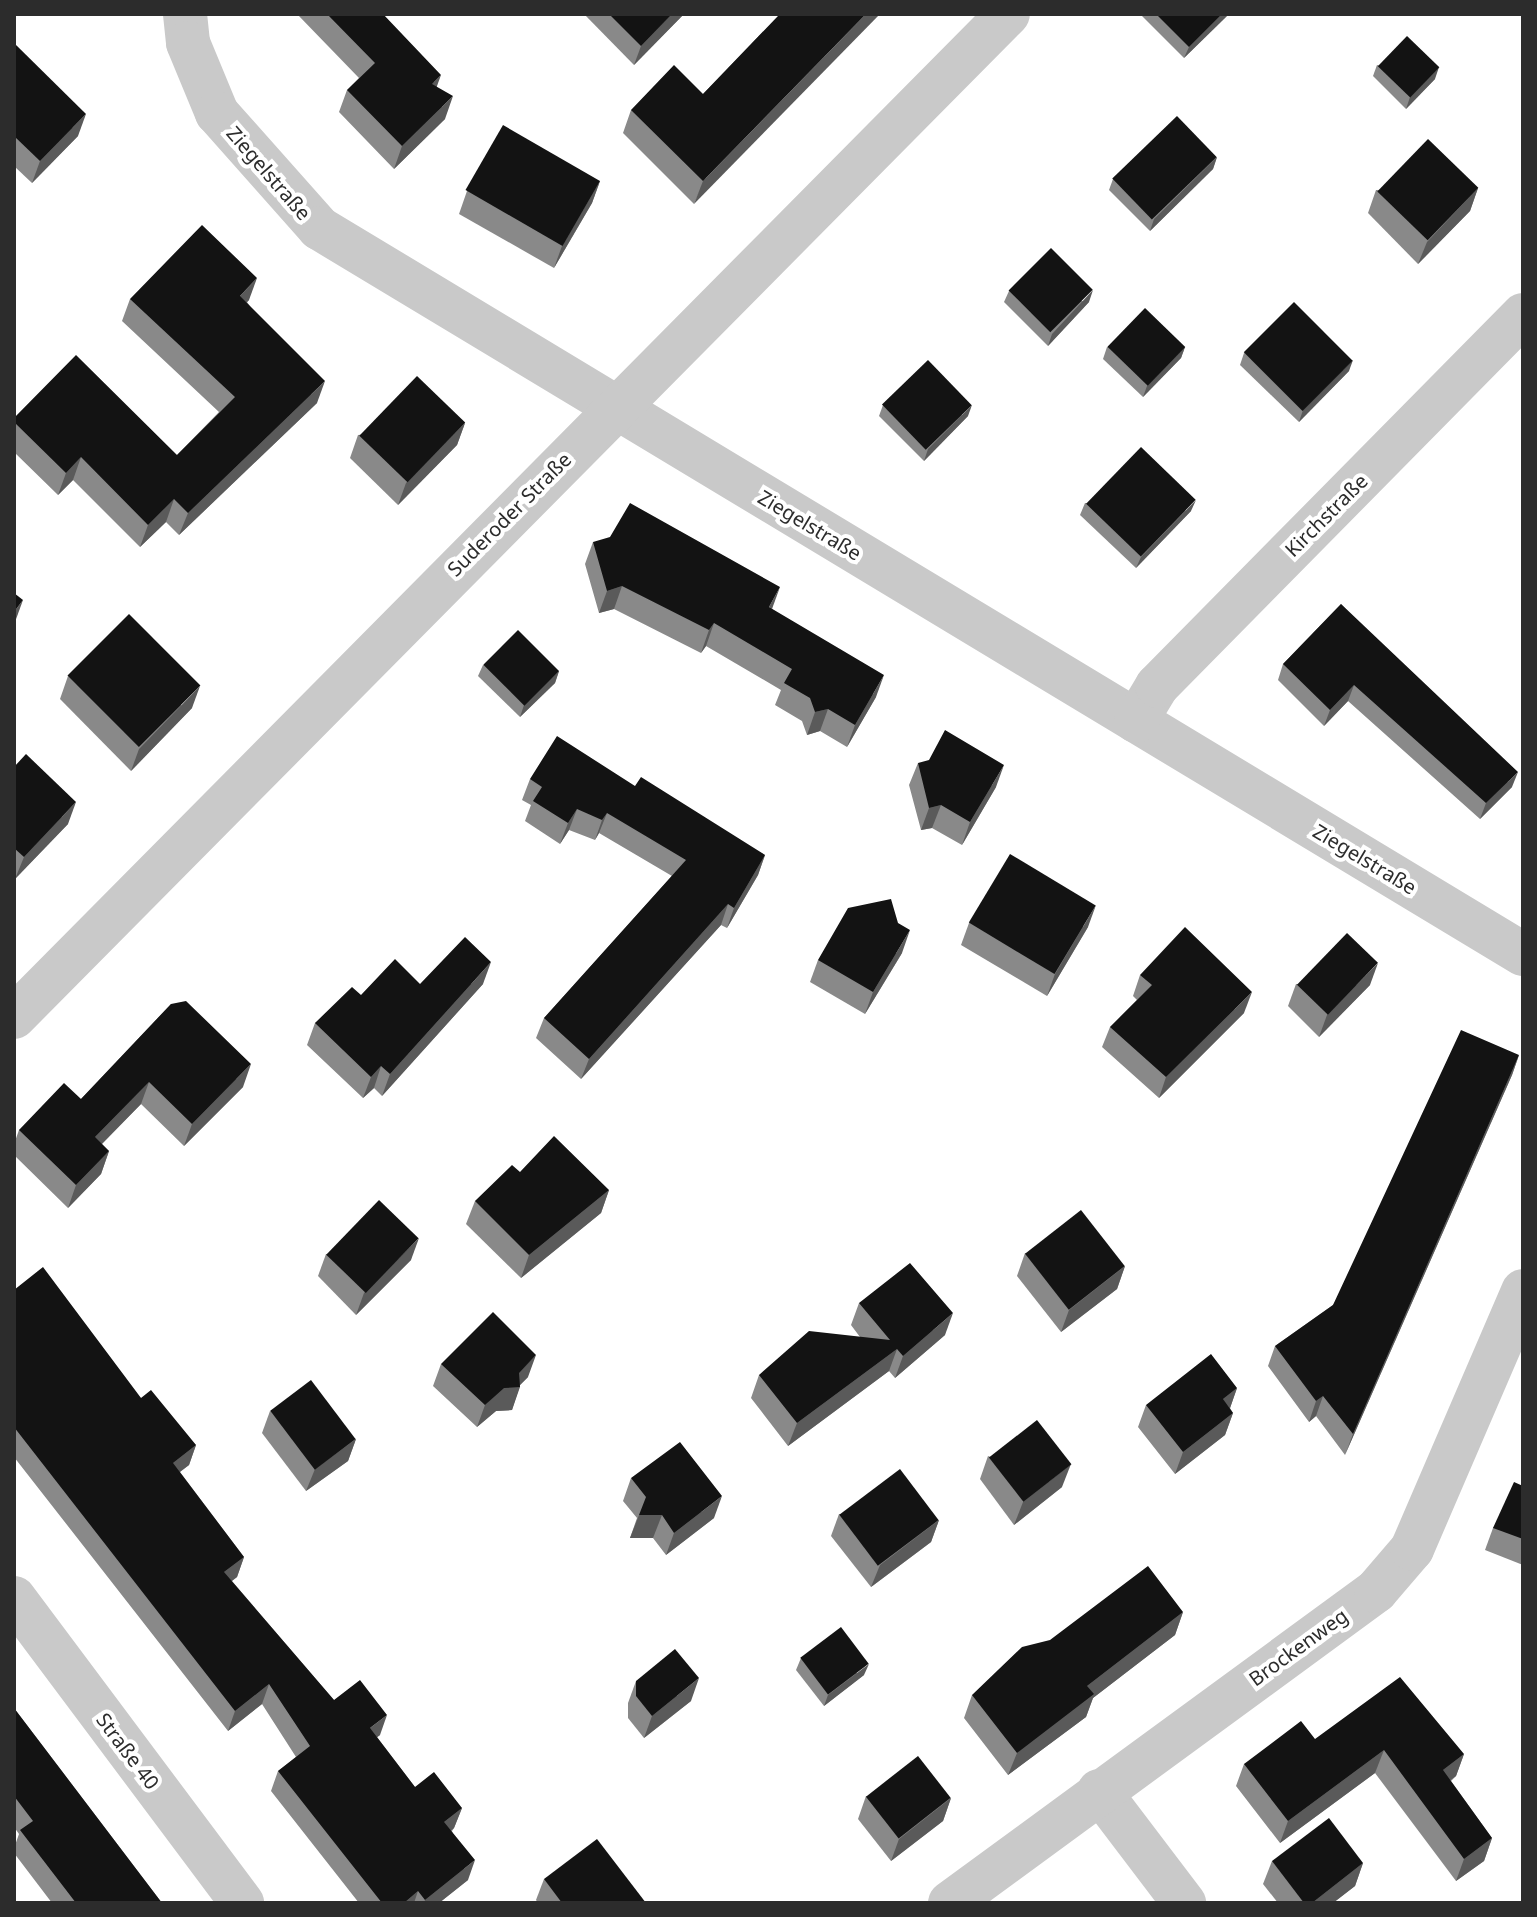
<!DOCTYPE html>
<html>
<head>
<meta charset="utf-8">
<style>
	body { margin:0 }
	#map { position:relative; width:1537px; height:1917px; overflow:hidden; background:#fff; font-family:"Noto Sans",sans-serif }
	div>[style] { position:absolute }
	.minor>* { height:44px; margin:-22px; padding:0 22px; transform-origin:22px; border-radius:22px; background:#c9c9c9 }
	.wall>* { inset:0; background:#898989 }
	.shaded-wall>* { inset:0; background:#5a5a5a }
	.building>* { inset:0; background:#131313; transform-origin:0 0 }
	span { translate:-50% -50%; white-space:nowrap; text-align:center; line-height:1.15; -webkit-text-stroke:8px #fff; paint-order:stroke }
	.street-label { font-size:20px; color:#2c2c2c }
	.frame { position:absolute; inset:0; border:16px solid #2c2c2c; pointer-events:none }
</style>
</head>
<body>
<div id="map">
	<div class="minor">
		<div style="left:185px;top:14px;width:29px;rotate:84deg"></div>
		<div style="left:188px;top:43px;width:76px;rotate:67.5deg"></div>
		<div style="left:217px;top:113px;width:154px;rotate:48.4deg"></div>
		<div style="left:319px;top:228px;width:1406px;rotate:31.09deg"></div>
		<div style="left:1136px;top:721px;width:41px;rotate:-59deg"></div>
		<div style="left:1157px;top:686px;width:521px;rotate:-45.39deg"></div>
		<div style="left:14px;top:1017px;width:1412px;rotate:-45.26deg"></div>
		<div style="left:14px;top:1598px;width:381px;rotate:53.2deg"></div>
		<div style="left:1099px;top:1791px;width:141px;rotate:52.8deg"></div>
		<div style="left:950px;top:1903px;width:528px;rotate:-36.22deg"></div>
		<div style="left:1376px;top:1591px;width:55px;rotate:-49.4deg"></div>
		<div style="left:1412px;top:1549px;width:281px;rotate:-66.7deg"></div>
	</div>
	<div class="wall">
		<div style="clip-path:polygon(297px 14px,383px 14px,437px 87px,445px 119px,394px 169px,339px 112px,347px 90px,359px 78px)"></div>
		<div style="clip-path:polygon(584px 14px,684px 14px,634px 65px)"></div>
		<div style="clip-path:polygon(780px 14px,694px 204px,623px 133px,631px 110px,703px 94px)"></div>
		<div style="clip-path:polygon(1140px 14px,1229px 14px,1184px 58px)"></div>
		<div style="clip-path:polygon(14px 43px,78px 136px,32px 183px,14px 166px)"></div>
		<div style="clip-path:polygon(1377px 65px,1435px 79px,1406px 109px,1373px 76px)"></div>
		<div style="clip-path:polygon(1217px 157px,1213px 169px,1150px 231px,1109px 190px,1113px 179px)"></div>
		<div style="clip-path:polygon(600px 181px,592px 203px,554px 268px,459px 214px,467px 191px)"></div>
		<div style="clip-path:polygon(1478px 188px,1470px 211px,1418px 264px,1368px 213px,1376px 190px)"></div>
		<div style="clip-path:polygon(1009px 291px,1089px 302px,1048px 346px,1004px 302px)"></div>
		<div style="clip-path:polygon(130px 299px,249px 300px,247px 302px,317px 403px,179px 535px,166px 522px,140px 547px,73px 480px,58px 495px,14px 452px,14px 418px,177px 455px,219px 412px,122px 321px)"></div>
		<div style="clip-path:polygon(1107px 347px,1185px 347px,1181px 358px,1143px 397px,1103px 359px)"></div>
		<div style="clip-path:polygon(1244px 353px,1349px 371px,1299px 422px,1240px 365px)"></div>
		<div style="clip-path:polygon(883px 405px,968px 416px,924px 461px,879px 416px)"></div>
		<div style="clip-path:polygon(465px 423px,457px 445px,398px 505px,350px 458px,358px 435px)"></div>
		<div style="clip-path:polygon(1085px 503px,1191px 511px,1136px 568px,1080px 515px)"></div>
		<div style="clip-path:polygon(593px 542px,772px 609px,876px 697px,847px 747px,820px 731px,807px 735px,802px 721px,775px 705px,781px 690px,706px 646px,701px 653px,614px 609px,599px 613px,585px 564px)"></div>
		<div style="clip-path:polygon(1341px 604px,1512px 787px,1480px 819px,1348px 701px,1324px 726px,1278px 680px,1283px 664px)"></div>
		<div style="clip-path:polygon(483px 665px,559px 671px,555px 683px,520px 717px,478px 676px)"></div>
		<div style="clip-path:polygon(68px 676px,192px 708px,131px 771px,60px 699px)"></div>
		<div style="clip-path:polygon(918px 763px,996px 787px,962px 845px,932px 828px,921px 830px,909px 785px)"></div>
		<div style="clip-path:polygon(14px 767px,68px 824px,15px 879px,14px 878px)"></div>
		<div style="clip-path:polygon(530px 779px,635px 786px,765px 855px,758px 875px,727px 928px,721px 925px,581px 1079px,536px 1038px,544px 1018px,672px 876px,599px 833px,595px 840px,569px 830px,560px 844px,525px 821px,531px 805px,522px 800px)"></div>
		<div style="clip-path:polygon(969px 923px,1088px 927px,1047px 996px,961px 945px)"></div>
		<div style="clip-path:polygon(902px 953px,865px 1014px,810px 982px,818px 960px)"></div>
		<div style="clip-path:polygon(1140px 975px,1244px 1013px,1159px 1098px,1102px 1047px,1110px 1027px,1137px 1000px,1133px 996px)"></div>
		<div style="clip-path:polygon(420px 984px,483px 984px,382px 1096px,374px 1088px,363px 1098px,307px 1045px,315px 1023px,361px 995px)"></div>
		<div style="clip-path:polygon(1296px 984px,1370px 985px,1319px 1037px,1288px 1006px)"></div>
		<div style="clip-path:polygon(171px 1004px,243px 1087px,184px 1146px,141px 1104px,102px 1144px,109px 1151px,101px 1174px,68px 1208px,14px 1155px,14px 1144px,19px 1130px,81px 1099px)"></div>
		<div style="clip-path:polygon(1519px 1055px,1512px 1075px,1345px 1455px,1316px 1416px,1309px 1422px,1268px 1366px,1275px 1346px,1333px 1305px)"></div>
		<div style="clip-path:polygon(520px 1172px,609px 1190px,601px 1213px,521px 1278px,466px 1224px,475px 1201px)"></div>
		<div style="clip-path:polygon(1025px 1253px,1125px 1266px,1117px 1289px,1061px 1332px,1017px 1276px)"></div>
		<div style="clip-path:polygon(326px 1254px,411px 1260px,356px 1315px,318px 1276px)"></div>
		<div style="clip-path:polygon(14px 1290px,196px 1445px,189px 1465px,180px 1472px,244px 1557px,237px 1577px,232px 1581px,334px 1700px,380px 1735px,377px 1737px,415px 1787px,462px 1808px,454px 1828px,452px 1831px,468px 1880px,439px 1903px,359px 1903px,271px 1791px,278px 1771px,296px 1757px,262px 1704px,228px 1731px,14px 1457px)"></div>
		<div style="clip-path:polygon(859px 1303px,945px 1335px,895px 1378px,889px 1371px,788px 1446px,751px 1398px,759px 1375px,860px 1337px,851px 1325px)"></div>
		<div style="clip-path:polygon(441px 1364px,528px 1377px,520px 1385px,512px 1410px,496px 1411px,477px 1427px,433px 1386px)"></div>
		<div style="clip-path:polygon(1237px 1388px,1230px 1408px,1233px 1413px,1225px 1435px,1175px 1474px,1138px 1427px,1146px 1405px)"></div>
		<div style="clip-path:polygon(270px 1411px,356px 1439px,348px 1461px,306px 1491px,262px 1433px)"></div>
		<div style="clip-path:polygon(988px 1456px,1062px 1487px,1014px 1525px,980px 1479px)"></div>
		<div style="clip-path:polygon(631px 1478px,714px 1518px,666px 1555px,653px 1538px,630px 1538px,637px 1518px,623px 1501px)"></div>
		<div style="clip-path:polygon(1523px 1486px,1523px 1565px,1485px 1550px,1493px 1528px)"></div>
		<div style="clip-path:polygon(839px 1514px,939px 1520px,931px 1542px,871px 1587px,831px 1536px)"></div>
		<div style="clip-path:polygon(1183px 1612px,1175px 1635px,1093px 1698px,1086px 1717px,1008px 1775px,964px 1718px,972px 1695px)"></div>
		<div style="clip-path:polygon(801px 1658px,864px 1675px,824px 1706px,796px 1670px)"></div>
		<div style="clip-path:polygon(636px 1681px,691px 1701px,644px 1738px,628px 1718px,628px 1703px)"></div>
		<div style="clip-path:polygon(14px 1708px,162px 1903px,52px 1903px,14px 1853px,14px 1848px,19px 1834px,14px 1827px)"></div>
		<div style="clip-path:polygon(1315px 1739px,1464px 1754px,1456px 1776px,1451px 1781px,1492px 1838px,1484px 1861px,1456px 1881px,1375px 1773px,1280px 1843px,1236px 1786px,1244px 1764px)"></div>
		<div style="clip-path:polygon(866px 1796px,951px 1798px,943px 1821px,891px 1861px,858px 1819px)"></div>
		<div style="clip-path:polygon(1272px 1861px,1363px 1863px,1355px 1886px,1333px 1903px,1278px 1903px,1263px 1884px)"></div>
		<div style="clip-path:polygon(544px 1879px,646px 1903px,538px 1903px,536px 1900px)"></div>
	</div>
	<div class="shaded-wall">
		<div style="clip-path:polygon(672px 14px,684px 14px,634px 65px,641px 46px)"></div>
		<div style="clip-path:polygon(866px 14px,880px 14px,694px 204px,703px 181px)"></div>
		<div style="clip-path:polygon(1222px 14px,1229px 14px,1184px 58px,1189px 47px)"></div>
		<div style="clip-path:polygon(1439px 67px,1435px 79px,1406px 109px,1410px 97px)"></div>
		<div style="clip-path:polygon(441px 75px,433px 97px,432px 84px)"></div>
		<div style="clip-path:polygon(453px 96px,445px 119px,394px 169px,402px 146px)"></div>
		<div style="clip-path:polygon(86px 114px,78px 136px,32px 183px,40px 161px)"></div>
		<div style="clip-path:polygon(1217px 157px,1213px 169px,1150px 231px,1154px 219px)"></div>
		<div style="clip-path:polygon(600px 181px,592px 203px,554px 268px,562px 246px)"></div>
		<div style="clip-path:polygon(1478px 188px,1470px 211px,1418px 264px,1427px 242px)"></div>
		<div style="clip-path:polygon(257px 278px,249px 300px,232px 318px,240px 296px)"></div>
		<div style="clip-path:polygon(1093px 290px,1089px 302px,1048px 346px,1052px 334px)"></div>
		<div style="clip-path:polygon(1185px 347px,1181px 358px,1143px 397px,1147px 386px)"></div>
		<div style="clip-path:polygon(1353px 360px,1349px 371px,1299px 422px,1303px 410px)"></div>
		<div style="clip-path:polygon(325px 381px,317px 403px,179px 535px,188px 513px)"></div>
		<div style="clip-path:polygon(972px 405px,968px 416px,924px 461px,928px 449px)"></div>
		<div style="clip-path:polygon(465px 423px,457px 445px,398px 505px,406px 483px)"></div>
		<div style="clip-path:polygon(81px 457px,73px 480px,58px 495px,66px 473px)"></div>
		<div style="clip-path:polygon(174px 499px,166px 522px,140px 547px,148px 525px)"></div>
		<div style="clip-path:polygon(1196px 500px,1191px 511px,1136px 568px,1141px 557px)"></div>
		<div style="clip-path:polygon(622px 586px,614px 609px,599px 613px,607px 591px)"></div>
		<div style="clip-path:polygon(780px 587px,772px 609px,769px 607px)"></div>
		<div style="clip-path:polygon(23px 600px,15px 622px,14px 624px,14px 612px)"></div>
		<div style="clip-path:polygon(714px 623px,706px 646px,701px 653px,709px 630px)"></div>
		<div style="clip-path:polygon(559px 671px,555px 683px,520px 717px,524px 705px)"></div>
		<div style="clip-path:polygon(884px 675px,876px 697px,847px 747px,855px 725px)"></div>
		<div style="clip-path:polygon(1354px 685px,1348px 701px,1324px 726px,1330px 710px)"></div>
		<div style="clip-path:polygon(200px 686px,192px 708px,131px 771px,139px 749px)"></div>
		<div style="clip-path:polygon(828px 709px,820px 731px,807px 735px,815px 712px)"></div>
		<div style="clip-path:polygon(1004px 765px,996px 787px,962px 845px,970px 822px)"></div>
		<div style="clip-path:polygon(1518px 772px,1512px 787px,1480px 819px,1486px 803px)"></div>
		<div style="clip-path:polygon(76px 802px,68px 824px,15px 879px,24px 857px)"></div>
		<div style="clip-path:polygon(941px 805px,932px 828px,921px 830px,929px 808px)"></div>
		<div style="clip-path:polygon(577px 809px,569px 830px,560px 844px,568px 823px)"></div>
		<div style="clip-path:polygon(607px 813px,599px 833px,595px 840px,602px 820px)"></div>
		<div style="clip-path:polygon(765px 855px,758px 875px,727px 928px,734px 908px)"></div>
		<div style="clip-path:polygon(728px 904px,721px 925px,581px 1079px,589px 1059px)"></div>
		<div style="clip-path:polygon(1096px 905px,1088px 927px,1047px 996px,1055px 974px)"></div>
		<div style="clip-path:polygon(910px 930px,902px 953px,865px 1014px,873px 992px)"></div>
		<div style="clip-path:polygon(491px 962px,483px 984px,382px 1096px,390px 1074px)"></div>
		<div style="clip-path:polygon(1378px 963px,1370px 985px,1319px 1037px,1327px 1015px)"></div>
		<div style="clip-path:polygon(1252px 992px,1244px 1013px,1159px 1098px,1166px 1077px)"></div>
		<div style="clip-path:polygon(1519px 1055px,1512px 1075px,1345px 1455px,1353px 1434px)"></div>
		<div style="clip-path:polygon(251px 1064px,243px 1087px,184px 1146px,192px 1124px)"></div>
		<div style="clip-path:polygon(381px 1066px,374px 1088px,363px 1098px,371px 1077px)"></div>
		<div style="clip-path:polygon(149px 1082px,141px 1104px,87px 1159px,95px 1137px)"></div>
		<div style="clip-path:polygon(109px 1151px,101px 1174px,68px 1208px,76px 1185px)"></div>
		<div style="clip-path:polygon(609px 1190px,601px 1213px,521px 1278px,529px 1255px)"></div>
		<div style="clip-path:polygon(419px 1238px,411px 1260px,356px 1315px,364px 1293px)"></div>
		<div style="clip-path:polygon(1125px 1266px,1117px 1289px,1061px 1332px,1069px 1310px)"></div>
		<div style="clip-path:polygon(953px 1313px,945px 1335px,895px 1378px,903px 1356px)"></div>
		<div style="clip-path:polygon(897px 1349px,889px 1371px,788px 1446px,797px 1423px)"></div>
		<div style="clip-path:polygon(536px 1355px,528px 1377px,518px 1387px,520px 1387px,512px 1410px,496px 1411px,477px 1427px,485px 1405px)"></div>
		<div style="clip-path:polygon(1237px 1388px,1229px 1411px,1223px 1399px)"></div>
		<div style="clip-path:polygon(1323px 1396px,1316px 1416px,1309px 1422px,1316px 1401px)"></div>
		<div style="clip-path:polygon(1233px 1413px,1225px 1435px,1175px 1474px,1183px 1452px)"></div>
		<div style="clip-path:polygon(356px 1439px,348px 1461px,306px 1491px,315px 1469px)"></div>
		<div style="clip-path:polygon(196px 1445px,189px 1465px,165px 1483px,173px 1463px)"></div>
		<div style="clip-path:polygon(1071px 1464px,1062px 1487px,1014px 1525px,1023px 1502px)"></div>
		<div style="clip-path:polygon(722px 1496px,714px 1518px,666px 1555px,674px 1533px)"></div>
		<div style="clip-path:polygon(639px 1515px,662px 1515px,653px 1538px,630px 1538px)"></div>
		<div style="clip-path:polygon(939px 1520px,931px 1542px,871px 1587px,880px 1565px)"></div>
		<div style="clip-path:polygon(244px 1557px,237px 1577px,217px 1592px,224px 1572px)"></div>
		<div style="clip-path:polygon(1183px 1612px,1175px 1635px,1093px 1698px,1086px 1717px,1008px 1775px,1017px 1753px,1087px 1686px)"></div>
		<div style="clip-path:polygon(869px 1664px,864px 1675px,824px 1706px,828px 1695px)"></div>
		<div style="clip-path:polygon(699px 1678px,691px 1701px,644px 1738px,652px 1716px)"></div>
		<div style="clip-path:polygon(269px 1684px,262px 1704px,228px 1731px,235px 1711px)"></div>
		<div style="clip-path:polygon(387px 1715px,380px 1735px,363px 1748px,370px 1728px)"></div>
		<div style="clip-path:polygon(1384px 1750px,1375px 1773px,1280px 1843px,1288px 1821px)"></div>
		<div style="clip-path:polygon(1464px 1754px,1456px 1776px,1435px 1792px,1443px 1770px)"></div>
		<div style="clip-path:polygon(951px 1798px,943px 1821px,891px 1861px,899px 1839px)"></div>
		<div style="clip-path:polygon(462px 1808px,454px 1828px,437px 1842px,444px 1822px)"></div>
		<div style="clip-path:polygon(1492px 1838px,1484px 1861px,1456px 1881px,1464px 1859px)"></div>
		<div style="clip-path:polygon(475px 1860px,468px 1880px,439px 1903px,424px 1903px,425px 1900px)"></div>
		<div style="clip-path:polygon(1363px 1863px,1355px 1886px,1333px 1903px,1312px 1903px)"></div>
		<div style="clip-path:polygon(418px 1891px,414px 1903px,404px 1903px)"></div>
	</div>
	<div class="building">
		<div style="clip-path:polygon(327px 14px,383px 14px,441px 75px,432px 84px,453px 96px,402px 146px,347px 90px,375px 63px)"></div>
		<div style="clip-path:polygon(609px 14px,672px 14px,641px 46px)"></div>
		<div style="clip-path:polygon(780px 14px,866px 14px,703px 181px,631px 110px,674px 65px,703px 94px)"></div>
		<div style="clip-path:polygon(1156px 14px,1222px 14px,1189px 47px)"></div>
		<div style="left:1407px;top:36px;width:45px;height:42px;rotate:44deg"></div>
		<div style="clip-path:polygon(14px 43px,86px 114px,40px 161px,14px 136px)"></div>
		<div style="left:1177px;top:116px;width:57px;height:90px;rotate:46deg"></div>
		<div style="left:503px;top:125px;width:112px;height:75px;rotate:30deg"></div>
		<div style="left:1428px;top:139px;width:70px;height:73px;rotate:44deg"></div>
		<div style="clip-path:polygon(202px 225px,257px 278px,240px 296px,325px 381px,188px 513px,174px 499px,148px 525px,81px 457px,66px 473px,14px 422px,14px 418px,76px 355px,177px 455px,235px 397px,130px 299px)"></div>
		<div style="left:1051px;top:248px;width:59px;height:60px;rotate:45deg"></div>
		<div style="left:1294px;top:302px;width:83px;height:71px;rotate:45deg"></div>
		<div style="left:1145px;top:308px;width:56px;height:54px;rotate:44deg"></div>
		<div style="left:928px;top:360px;width:63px;height:64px;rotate:46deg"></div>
		<div style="left:417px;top:376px;width:67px;height:83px;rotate:44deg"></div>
		<div style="left:1141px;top:447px;width:76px;height:79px;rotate:44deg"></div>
		<div style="clip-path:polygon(630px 503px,780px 587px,769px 607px,884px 675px,855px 725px,828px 709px,815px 712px,810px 698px,784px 683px,792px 669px,714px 623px,709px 630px,622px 586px,607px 591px,593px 542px,610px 537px)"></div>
		<div style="clip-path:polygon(14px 593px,23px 600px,14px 612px)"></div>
		<div style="clip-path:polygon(1341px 604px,1518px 772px,1486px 803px,1354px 685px,1330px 710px,1283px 664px)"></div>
		<div style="left:129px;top:614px;width:101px;height:87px;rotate:45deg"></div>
		<div style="left:518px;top:630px;width:58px;height:49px;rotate:45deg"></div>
		<div style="clip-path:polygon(945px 730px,1004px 765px,970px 822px,941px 805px,929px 808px,918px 763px,929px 760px)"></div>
		<div style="clip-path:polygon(557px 736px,635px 786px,641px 777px,765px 855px,734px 908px,728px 904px,589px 1059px,544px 1018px,686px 860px,607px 813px,602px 820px,577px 809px,568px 823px,533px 801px,542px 787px,530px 779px)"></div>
		<div style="clip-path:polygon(26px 754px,76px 802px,24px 857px,14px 848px,14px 767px)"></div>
		<div style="left:1010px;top:854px;width:100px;height:80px;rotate:31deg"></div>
		<div style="clip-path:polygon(891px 899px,898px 923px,910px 930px,873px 992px,818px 960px,848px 908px)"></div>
		<div style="clip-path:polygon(1185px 927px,1252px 992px,1166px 1077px,1110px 1027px,1152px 985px,1140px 975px)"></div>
		<div style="left:1347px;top:933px;width:43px;height:72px;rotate:44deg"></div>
		<div style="clip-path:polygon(465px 937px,491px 962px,390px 1074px,381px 1066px,371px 1077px,315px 1023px,352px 987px,361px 995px,395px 959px,420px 984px)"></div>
		<div style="clip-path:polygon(186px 1001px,251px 1064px,192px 1124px,149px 1082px,95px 1137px,109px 1151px,76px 1185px,19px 1130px,64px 1083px,81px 1099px,171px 1004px)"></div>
		<div style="clip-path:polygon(1461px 1030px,1519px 1055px,1353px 1434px,1323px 1396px,1316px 1401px,1275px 1346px,1333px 1305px)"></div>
		<div style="clip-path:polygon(554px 1136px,609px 1190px,529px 1255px,475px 1201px,512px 1165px,520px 1172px)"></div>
		<div style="left:379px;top:1200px;width:55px;height:76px;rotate:44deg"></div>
		<div style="left:1081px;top:1210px;width:71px;height:71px;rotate:52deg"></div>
		<div style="clip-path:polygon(910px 1263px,953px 1313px,903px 1356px,897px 1349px,797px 1423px,759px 1375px,809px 1331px,890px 1340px,859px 1303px)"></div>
		<div style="clip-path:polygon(43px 1267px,141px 1398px,151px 1390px,196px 1445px,173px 1463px,244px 1557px,224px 1572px,334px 1700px,360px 1680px,387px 1715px,370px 1728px,415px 1787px,434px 1772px,462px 1808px,444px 1822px,475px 1860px,425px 1900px,418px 1891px,404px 1903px,382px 1903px,278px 1771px,310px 1746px,269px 1684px,235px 1711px,14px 1427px,14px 1290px)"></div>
		<div style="clip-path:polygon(493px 1312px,536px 1355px,519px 1373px,520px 1387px,504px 1388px,485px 1405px,441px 1364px)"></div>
		<div style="clip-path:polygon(1211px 1354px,1237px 1388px,1223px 1399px,1233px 1413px,1183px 1452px,1146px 1405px)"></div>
		<div style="left:311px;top:1380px;width:74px;height:51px;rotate:53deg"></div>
		<div style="left:1037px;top:1420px;width:56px;height:61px;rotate:52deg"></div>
		<div style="clip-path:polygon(680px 1442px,722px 1496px,674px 1533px,662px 1515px,639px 1515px,646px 1497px,631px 1478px)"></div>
		<div style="left:900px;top:1469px;width:64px;height:76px;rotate:53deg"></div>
		<div style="clip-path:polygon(1514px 1482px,1523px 1486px,1523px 1539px,1493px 1528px)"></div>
		<div style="clip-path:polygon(1148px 1566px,1183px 1612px,1087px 1686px,1094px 1694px,1017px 1753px,972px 1695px,1022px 1647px,1050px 1640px)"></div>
		<div style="left:841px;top:1627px;width:46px;height:51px;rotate:53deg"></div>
		<div style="clip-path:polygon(675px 1649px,699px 1678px,652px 1716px,636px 1696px,636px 1681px)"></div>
		<div style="clip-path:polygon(1400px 1677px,1464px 1754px,1443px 1770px,1492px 1838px,1464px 1859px,1384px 1750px,1288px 1821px,1244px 1764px,1301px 1721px,1315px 1739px)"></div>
		<div style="clip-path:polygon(14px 1708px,162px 1903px,76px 1903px,20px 1830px,33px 1821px,14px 1796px)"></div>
		<div style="left:918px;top:1756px;width:53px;height:66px;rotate:52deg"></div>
		<div style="clip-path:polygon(1329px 1818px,1363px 1863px,1312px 1903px,1304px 1903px,1272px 1861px)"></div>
		<div style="clip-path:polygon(597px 1839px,646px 1903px,562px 1903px,544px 1879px)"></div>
	</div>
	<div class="street-label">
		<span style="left:269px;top:173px;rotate:49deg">Ziegelstraße</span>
		<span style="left:509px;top:514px;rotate:-45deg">Suderoder Straße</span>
		<span style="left:1326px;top:515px;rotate:-45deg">Kirchstraße</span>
		<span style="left:810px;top:525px;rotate:31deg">Ziegelstraße</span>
		<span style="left:1365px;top:859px;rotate:31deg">Ziegelstraße</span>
		<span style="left:1298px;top:1647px;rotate:-36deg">Brockenweg</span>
		<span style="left:128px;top:1751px;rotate:53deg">Straße 40</span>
	</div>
	<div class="frame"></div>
</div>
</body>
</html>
